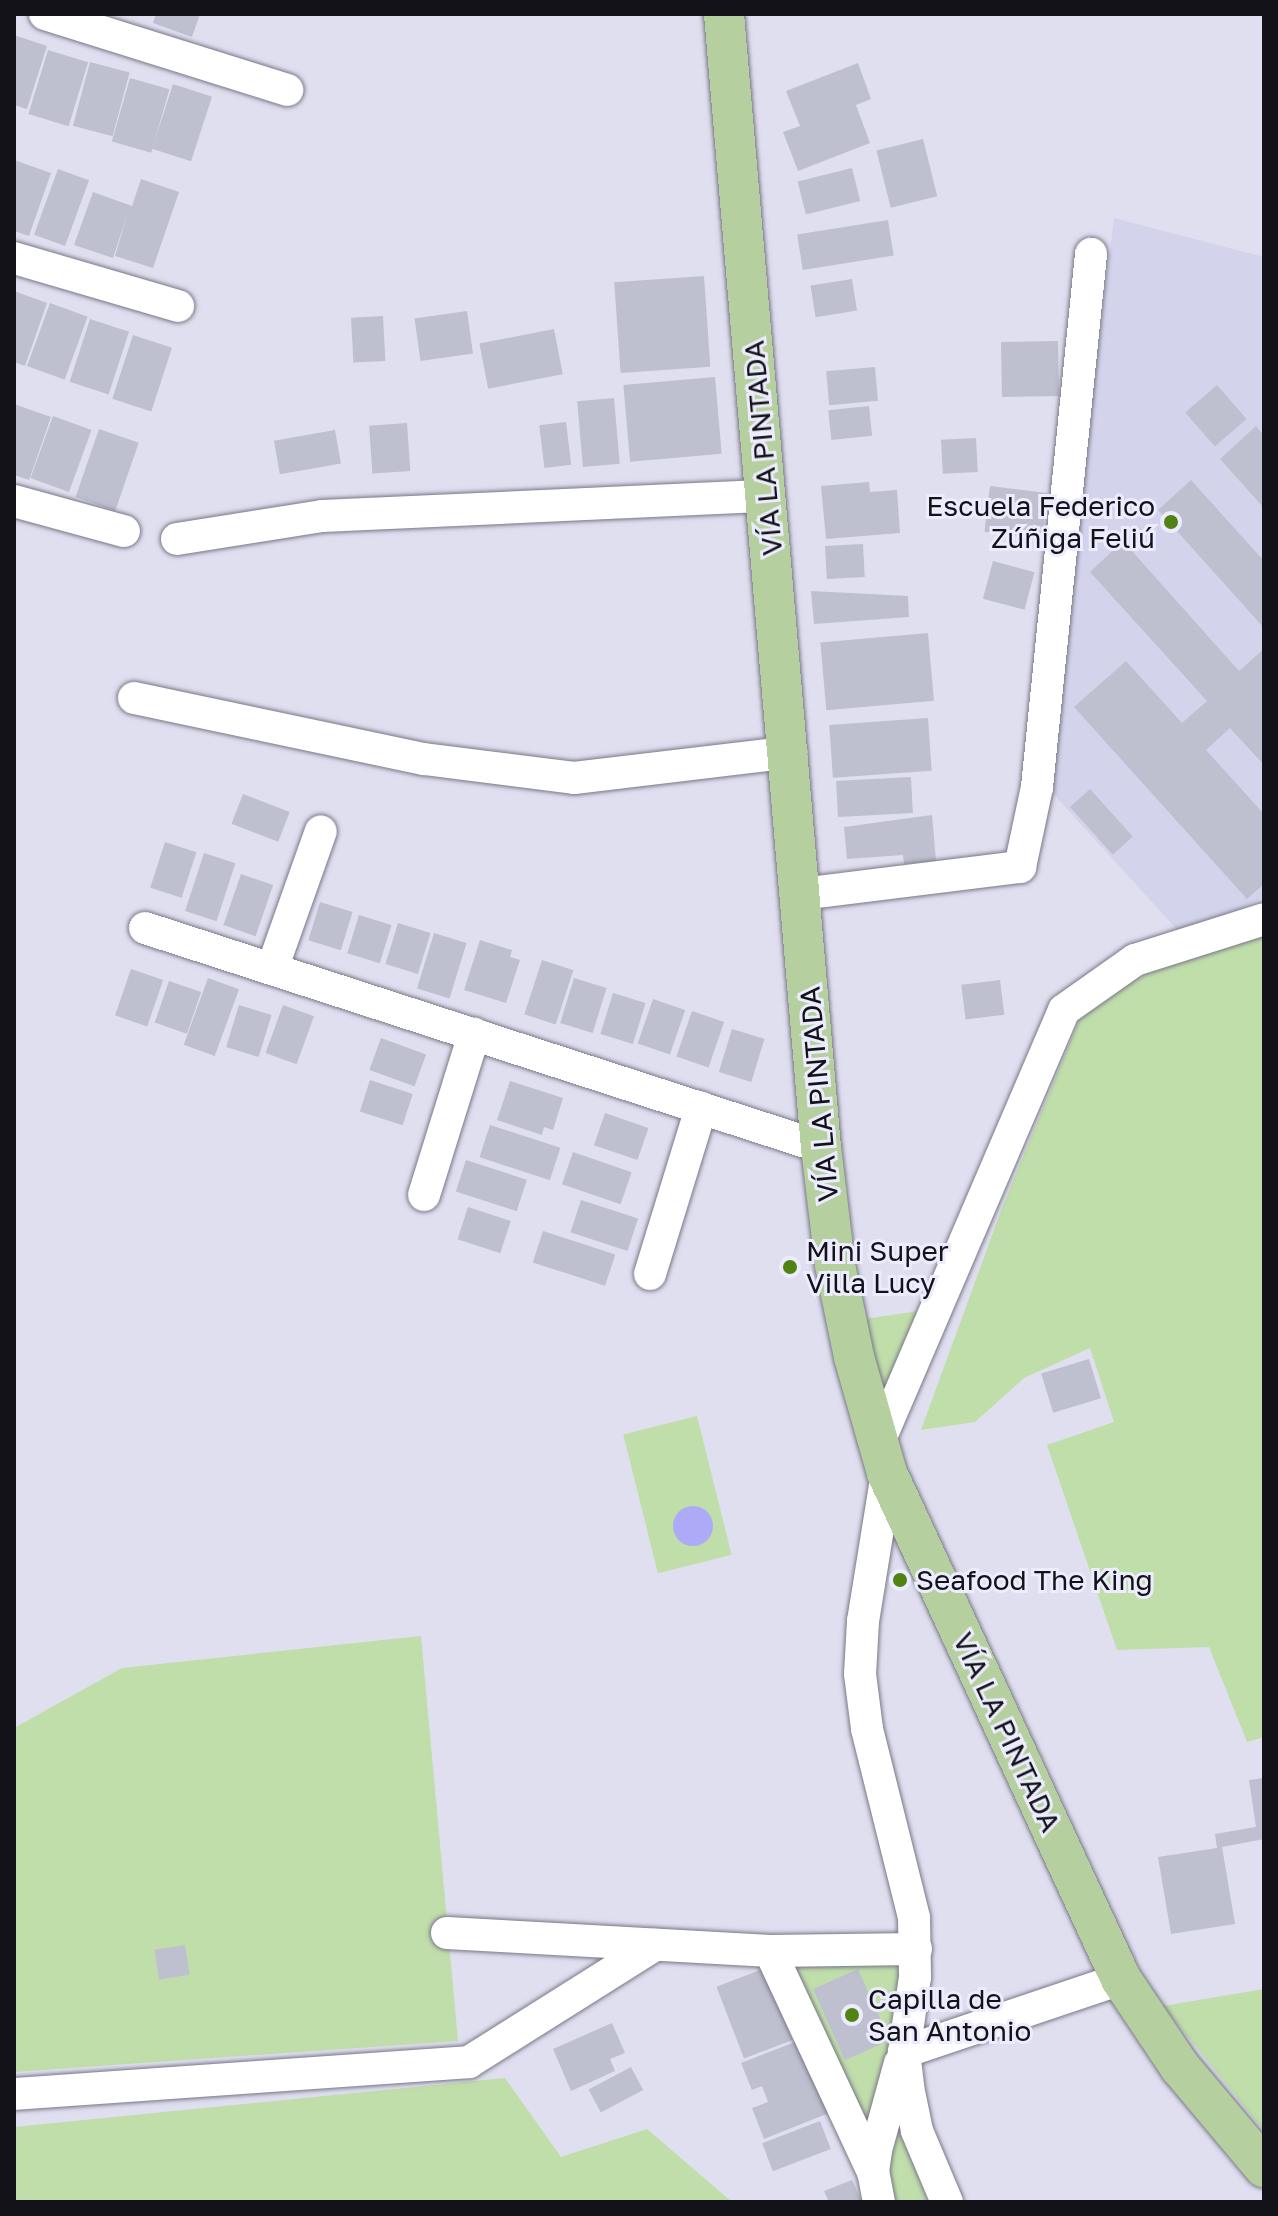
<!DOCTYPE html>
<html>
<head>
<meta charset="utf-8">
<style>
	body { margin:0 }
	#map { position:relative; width:1278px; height:2216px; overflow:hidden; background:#dfdff0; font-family:"Golos Text",sans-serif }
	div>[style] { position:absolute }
	.built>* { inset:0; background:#d3d4ec }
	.green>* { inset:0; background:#c0deaa; transform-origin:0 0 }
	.water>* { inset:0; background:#adaaf7 }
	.round { border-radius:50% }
	.building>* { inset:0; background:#bebfcf; transform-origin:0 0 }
	.roads { filter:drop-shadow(0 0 2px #787887) drop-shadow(0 0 2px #787887) }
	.minor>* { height:32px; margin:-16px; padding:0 16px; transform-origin:16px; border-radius:16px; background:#fff }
	.major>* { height:40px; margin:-20px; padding:0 20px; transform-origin:20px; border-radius:20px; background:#b5d09e }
	.dots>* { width:22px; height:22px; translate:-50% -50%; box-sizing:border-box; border:4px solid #ececfe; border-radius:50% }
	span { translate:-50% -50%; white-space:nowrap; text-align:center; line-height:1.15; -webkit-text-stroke:6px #ececfe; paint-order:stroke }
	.street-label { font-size:28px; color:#121218 }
	.poi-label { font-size:28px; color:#121218 }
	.right { translate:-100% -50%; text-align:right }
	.left { translate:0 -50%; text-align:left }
	.frame { position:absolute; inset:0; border:16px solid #121218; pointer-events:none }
</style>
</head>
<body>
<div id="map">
	<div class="built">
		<div style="clip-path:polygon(1114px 218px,1264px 257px,1264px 897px,1182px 935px,1046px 786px)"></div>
	</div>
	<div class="green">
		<div style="clip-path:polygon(1264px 935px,1264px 1737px,1247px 1742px,1209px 1647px,1117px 1650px,1047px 1445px,1114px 1422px,1090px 1348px,1024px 1378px,975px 1422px,921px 1430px,1002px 1208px,1085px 1006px,1161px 967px)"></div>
		<div style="clip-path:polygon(918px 1311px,878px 1404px,858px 1320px)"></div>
		<div style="left:697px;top:1416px;width:143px;height:76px;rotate:76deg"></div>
		<div style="clip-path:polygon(421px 1636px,458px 2041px,14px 2072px,14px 1728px,122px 1668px)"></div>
		<div style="clip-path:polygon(788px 1954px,905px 1956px,898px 2049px,870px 2144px)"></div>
		<div style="clip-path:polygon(1264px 1989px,1264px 2131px,1163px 2006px)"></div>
		<div style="clip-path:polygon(505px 2078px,561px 2157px,647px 2129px,732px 2202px,14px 2202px,14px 2127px)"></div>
		<div style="clip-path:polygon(901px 2134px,928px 2202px,892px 2202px,884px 2146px)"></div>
	</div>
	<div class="water">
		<div class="round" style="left:673px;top:1506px;width:40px;height:40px"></div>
	</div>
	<div class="building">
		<div style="clip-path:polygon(156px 14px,200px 14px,192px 37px,153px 23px)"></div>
		<div style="clip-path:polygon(14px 35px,47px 46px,27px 109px,14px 105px)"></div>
		<div style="left:48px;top:50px;width:42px;height:67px;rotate:17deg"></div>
		<div style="left:90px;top:62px;width:41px;height:66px;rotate:15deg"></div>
		<div style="clip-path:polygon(858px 63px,871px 99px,856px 105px,870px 143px,798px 171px,783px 132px,800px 126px,786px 91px)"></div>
		<div style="left:130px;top:78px;width:41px;height:66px;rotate:16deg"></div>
		<div style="left:173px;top:84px;width:41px;height:68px;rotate:18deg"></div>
		<div style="left:923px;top:139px;width:59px;height:48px;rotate:76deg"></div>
		<div style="clip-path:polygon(14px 160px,51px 173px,29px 236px,14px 231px)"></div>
		<div style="left:852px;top:168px;width:34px;height:56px;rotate:76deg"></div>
		<div style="left:58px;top:169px;width:33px;height:70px;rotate:20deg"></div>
		<div style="clip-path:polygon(141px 179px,179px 192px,153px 268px,115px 256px,128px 212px,113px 258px,74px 245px,93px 192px,132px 206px)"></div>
		<div style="left:888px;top:220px;width:36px;height:92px;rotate:81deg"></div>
		<div style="left:704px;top:276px;width:91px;height:90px;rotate:86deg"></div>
		<div style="left:852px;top:279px;width:32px;height:42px;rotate:81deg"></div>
		<div style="clip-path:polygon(14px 291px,47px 303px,25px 366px,14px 362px)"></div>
		<div style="left:50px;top:303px;width:40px;height:67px;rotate:20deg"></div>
		<div style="left:467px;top:311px;width:43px;height:53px;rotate:82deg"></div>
		<div style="left:383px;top:316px;width:45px;height:32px;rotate:87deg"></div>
		<div style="left:90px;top:319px;width:41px;height:66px;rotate:18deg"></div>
		<div style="left:554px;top:329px;width:46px;height:76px;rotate:79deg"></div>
		<div style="left:133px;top:335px;width:41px;height:67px;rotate:18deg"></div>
		<div style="left:1058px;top:341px;width:55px;height:57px;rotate:89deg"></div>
		<div style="left:875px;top:367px;width:34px;height:49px;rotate:85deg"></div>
		<div style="left:715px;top:377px;width:77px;height:92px;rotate:85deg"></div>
		<div style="left:1217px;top:385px;width:45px;height:42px;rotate:49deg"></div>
		<div style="left:614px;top:398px;width:66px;height:37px;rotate:85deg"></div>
		<div style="clip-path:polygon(14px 404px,51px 417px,29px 480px,14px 475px)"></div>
		<div style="left:869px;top:406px;width:30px;height:41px;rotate:84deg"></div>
		<div style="left:53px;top:416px;width:41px;height:66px;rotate:20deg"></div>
		<div style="left:566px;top:422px;width:43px;height:27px;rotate:83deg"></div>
		<div style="left:407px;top:423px;width:48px;height:38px;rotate:86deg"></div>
		<div style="clip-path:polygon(1256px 426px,1264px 436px,1264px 508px,1220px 459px)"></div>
		<div style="left:99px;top:429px;width:42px;height:72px;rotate:19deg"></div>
		<div style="left:335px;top:430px;width:34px;height:62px;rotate:80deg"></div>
		<div style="left:976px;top:438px;width:34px;height:35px;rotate:87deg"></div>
		<div style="clip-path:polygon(1191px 480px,1264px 561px,1264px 628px,1158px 510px)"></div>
		<div style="clip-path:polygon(869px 482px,870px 492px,897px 490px,900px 533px,826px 539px,821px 486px)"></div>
		<div style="left:990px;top:486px;width:58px;height:46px;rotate:7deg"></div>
		<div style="clip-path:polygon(1123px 541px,1239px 671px,1264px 649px,1264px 765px,1230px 728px,1206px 750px,1264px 814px,1264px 884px,1247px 899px,1074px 707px,1126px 661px,1182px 723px,1207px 701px,1090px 572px)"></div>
		<div style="left:863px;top:544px;width:33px;height:38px;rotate:87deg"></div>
		<div style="left:993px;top:561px;width:43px;height:39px;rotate:15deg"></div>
		<div style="clip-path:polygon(811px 591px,908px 596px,909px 617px,814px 624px)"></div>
		<div style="left:928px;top:633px;width:68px;height:108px;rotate:85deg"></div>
		<div style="left:928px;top:718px;width:53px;height:99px;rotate:86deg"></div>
		<div style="left:911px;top:777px;width:36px;height:75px;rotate:87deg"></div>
		<div style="left:1090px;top:789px;width:64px;height:27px;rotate:48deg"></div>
		<div style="left:243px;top:794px;width:50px;height:32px;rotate:21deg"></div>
		<div style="clip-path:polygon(932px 815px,936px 861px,904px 864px,903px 855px,847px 859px,844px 827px)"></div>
		<div style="left:165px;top:842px;width:33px;height:48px;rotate:18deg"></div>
		<div style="left:204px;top:853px;width:33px;height:61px;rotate:18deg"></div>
		<div style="left:241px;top:874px;width:34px;height:54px;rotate:19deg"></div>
		<div style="left:320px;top:902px;width:34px;height:40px;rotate:17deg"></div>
		<div style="left:359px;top:915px;width:34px;height:40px;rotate:17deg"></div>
		<div style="left:398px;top:923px;width:34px;height:43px;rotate:17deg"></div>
		<div style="left:434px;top:933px;width:34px;height:58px;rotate:17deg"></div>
		<div style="clip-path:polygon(480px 940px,512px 950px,510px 957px,520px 960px,506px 1003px,464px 990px)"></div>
		<div style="left:542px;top:960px;width:33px;height:57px;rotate:18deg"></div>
		<div style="left:131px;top:969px;width:34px;height:49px;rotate:19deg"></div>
		<div style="left:208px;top:978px;width:33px;height:71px;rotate:20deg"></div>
		<div style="left:574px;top:978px;width:34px;height:47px;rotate:17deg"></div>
		<div style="left:1000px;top:980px;width:35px;height:39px;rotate:83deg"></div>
		<div style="left:169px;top:981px;width:34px;height:44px;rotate:19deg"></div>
		<div style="left:613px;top:993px;width:34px;height:43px;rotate:17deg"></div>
		<div style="left:653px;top:999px;width:34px;height:47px;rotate:19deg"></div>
		<div style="left:239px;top:1005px;width:34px;height:44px;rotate:17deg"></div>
		<div style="left:283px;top:1005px;width:33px;height:51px;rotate:20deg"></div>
		<div style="left:692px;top:1011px;width:34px;height:48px;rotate:19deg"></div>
		<div style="left:732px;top:1029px;width:34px;height:45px;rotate:17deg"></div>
		<div style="left:381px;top:1038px;width:48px;height:34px;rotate:20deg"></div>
		<div style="left:370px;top:1080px;width:45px;height:33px;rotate:18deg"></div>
		<div style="clip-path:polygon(510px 1081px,563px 1098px,553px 1130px,544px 1127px,542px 1135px,497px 1120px)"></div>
		<div style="left:605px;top:1113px;width:46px;height:34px;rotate:19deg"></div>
		<div style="left:490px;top:1125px;width:74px;height:34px;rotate:18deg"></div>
		<div style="left:573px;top:1152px;width:62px;height:34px;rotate:19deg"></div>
		<div style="left:466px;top:1160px;width:64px;height:33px;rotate:18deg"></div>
		<div style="left:581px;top:1200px;width:60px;height:34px;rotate:18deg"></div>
		<div style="left:468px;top:1207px;width:45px;height:34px;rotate:18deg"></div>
		<div style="left:543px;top:1231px;width:76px;height:33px;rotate:18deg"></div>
		<div style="left:1089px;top:1359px;width:41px;height:50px;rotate:73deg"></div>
		<div style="clip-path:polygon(1264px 1778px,1264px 1839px,1222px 1847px,1235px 1924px,1171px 1934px,1158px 1857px,1217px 1848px,1215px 1834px,1256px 1827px,1249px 1780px)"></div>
		<div style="left:185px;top:1945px;width:30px;height:31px;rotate:81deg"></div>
		<div style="left:765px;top:1968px;width:77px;height:52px;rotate:69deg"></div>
		<div style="left:858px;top:1969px;width:78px;height:49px;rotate:66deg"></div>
		<div style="clip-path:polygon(612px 2023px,625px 2053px,610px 2059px,615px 2071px,571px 2091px,553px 2049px)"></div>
		<div style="clip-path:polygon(795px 2042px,829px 2113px,764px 2139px,752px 2108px,768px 2102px,762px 2086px,752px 2090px,741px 2063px)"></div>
		<div style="left:631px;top:2067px;width:26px;height:48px;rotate:62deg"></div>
		<div style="left:820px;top:2121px;width:30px;height:62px;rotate:69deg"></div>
		<div style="clip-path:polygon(852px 2180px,862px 2202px,829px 2202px,824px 2191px)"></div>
	</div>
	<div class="roads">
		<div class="minor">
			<div style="left:45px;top:14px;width:254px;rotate:17.4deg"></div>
			<div style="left:14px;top:258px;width:171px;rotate:16.3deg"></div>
			<div style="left:14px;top:501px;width:114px;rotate:15.3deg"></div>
			<div style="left:177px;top:539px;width:147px;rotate:-9deg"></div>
			<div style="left:322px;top:516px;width:445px;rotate:-2.6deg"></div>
			<div style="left:134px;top:698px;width:296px;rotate:11.9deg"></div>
			<div style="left:424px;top:759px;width:151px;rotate:7.2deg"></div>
			<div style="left:574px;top:778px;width:219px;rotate:-6.8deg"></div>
			<div style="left:802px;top:894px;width:220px;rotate:-7.1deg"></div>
			<div style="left:1020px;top:867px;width:82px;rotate:-78deg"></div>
			<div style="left:1037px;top:787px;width:536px;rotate:-84.21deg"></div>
			<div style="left:145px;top:928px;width:711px;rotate:17.95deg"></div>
			<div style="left:272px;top:969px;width:146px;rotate:-70.5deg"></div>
			<div style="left:424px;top:1195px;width:169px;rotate:-72.7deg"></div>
			<div style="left:650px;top:1274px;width:174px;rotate:-72.9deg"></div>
			<div style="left:878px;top:1444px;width:472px;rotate:-66.8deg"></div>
			<div style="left:1064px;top:1010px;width:87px;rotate:-35.2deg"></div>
			<div style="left:1135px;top:960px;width:135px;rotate:-17.6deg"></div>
			<div style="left:887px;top:1473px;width:150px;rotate:99.2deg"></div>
			<div style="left:863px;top:1621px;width:53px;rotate:93.2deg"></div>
			<div style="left:860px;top:1674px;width:55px;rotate:82.7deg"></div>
			<div style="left:867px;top:1729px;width:195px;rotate:76deg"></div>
			<div style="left:914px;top:1918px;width:59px;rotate:89deg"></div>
			<div style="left:915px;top:1977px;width:76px;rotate:98.3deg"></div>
			<div style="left:904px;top:2052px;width:35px;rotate:83deg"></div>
			<div style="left:908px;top:2087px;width:45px;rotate:78.4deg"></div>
			<div style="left:917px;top:2131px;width:77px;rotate:67.1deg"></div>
			<div style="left:447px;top:1933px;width:324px;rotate:3.2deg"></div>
			<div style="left:770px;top:1951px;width:146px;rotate:-0.8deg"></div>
			<div style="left:770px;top:1951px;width:244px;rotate:65deg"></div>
			<div style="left:904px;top:2052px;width:229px;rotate:-18.6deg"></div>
			<div style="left:14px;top:2094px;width:456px;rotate:-4deg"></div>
			<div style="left:469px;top:2062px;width:220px;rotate:-32.2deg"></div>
			<div style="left:879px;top:2202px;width:31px;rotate:-101deg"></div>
			<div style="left:873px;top:2172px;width:22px;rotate:-82deg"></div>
			<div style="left:876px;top:2150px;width:90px;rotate:-74.6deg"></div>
		</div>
		<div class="major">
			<div style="left:724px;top:14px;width:1137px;rotate:85.11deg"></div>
			<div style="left:821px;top:1147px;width:119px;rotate:83.2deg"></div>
			<div style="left:835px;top:1265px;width:94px;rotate:78.3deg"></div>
			<div style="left:854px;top:1357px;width:121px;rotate:74.1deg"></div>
			<div style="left:887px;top:1473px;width:557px;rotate:65.18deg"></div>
			<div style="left:1121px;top:1979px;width:106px;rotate:56.2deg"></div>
			<div style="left:1180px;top:2067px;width:131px;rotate:50deg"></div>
		</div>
	</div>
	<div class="dots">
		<div style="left:1171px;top:522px;background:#508214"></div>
		<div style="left:790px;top:1267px;background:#508214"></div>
		<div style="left:900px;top:1580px;background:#508214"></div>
		<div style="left:852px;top:2015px;background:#508214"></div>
	</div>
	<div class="street-label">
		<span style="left:763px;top:448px;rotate:-95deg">VÍA LA PINTADA</span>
		<span style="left:819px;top:1094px;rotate:-95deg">VÍA LA PINTADA</span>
		<span style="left:1007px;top:1732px;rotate:65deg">VÍA LA PINTADA</span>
	</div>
	<div class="poi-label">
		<span class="right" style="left:1155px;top:522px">Escuela Federico<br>Zúñiga Feliú</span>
		<span class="left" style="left:806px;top:1267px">Mini Super<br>Villa Lucy</span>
		<span class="left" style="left:916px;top:1580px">Seafood The King</span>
		<span class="left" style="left:868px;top:2015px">Capilla de<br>San Antonio</span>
	</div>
	<div class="frame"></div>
</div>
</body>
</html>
